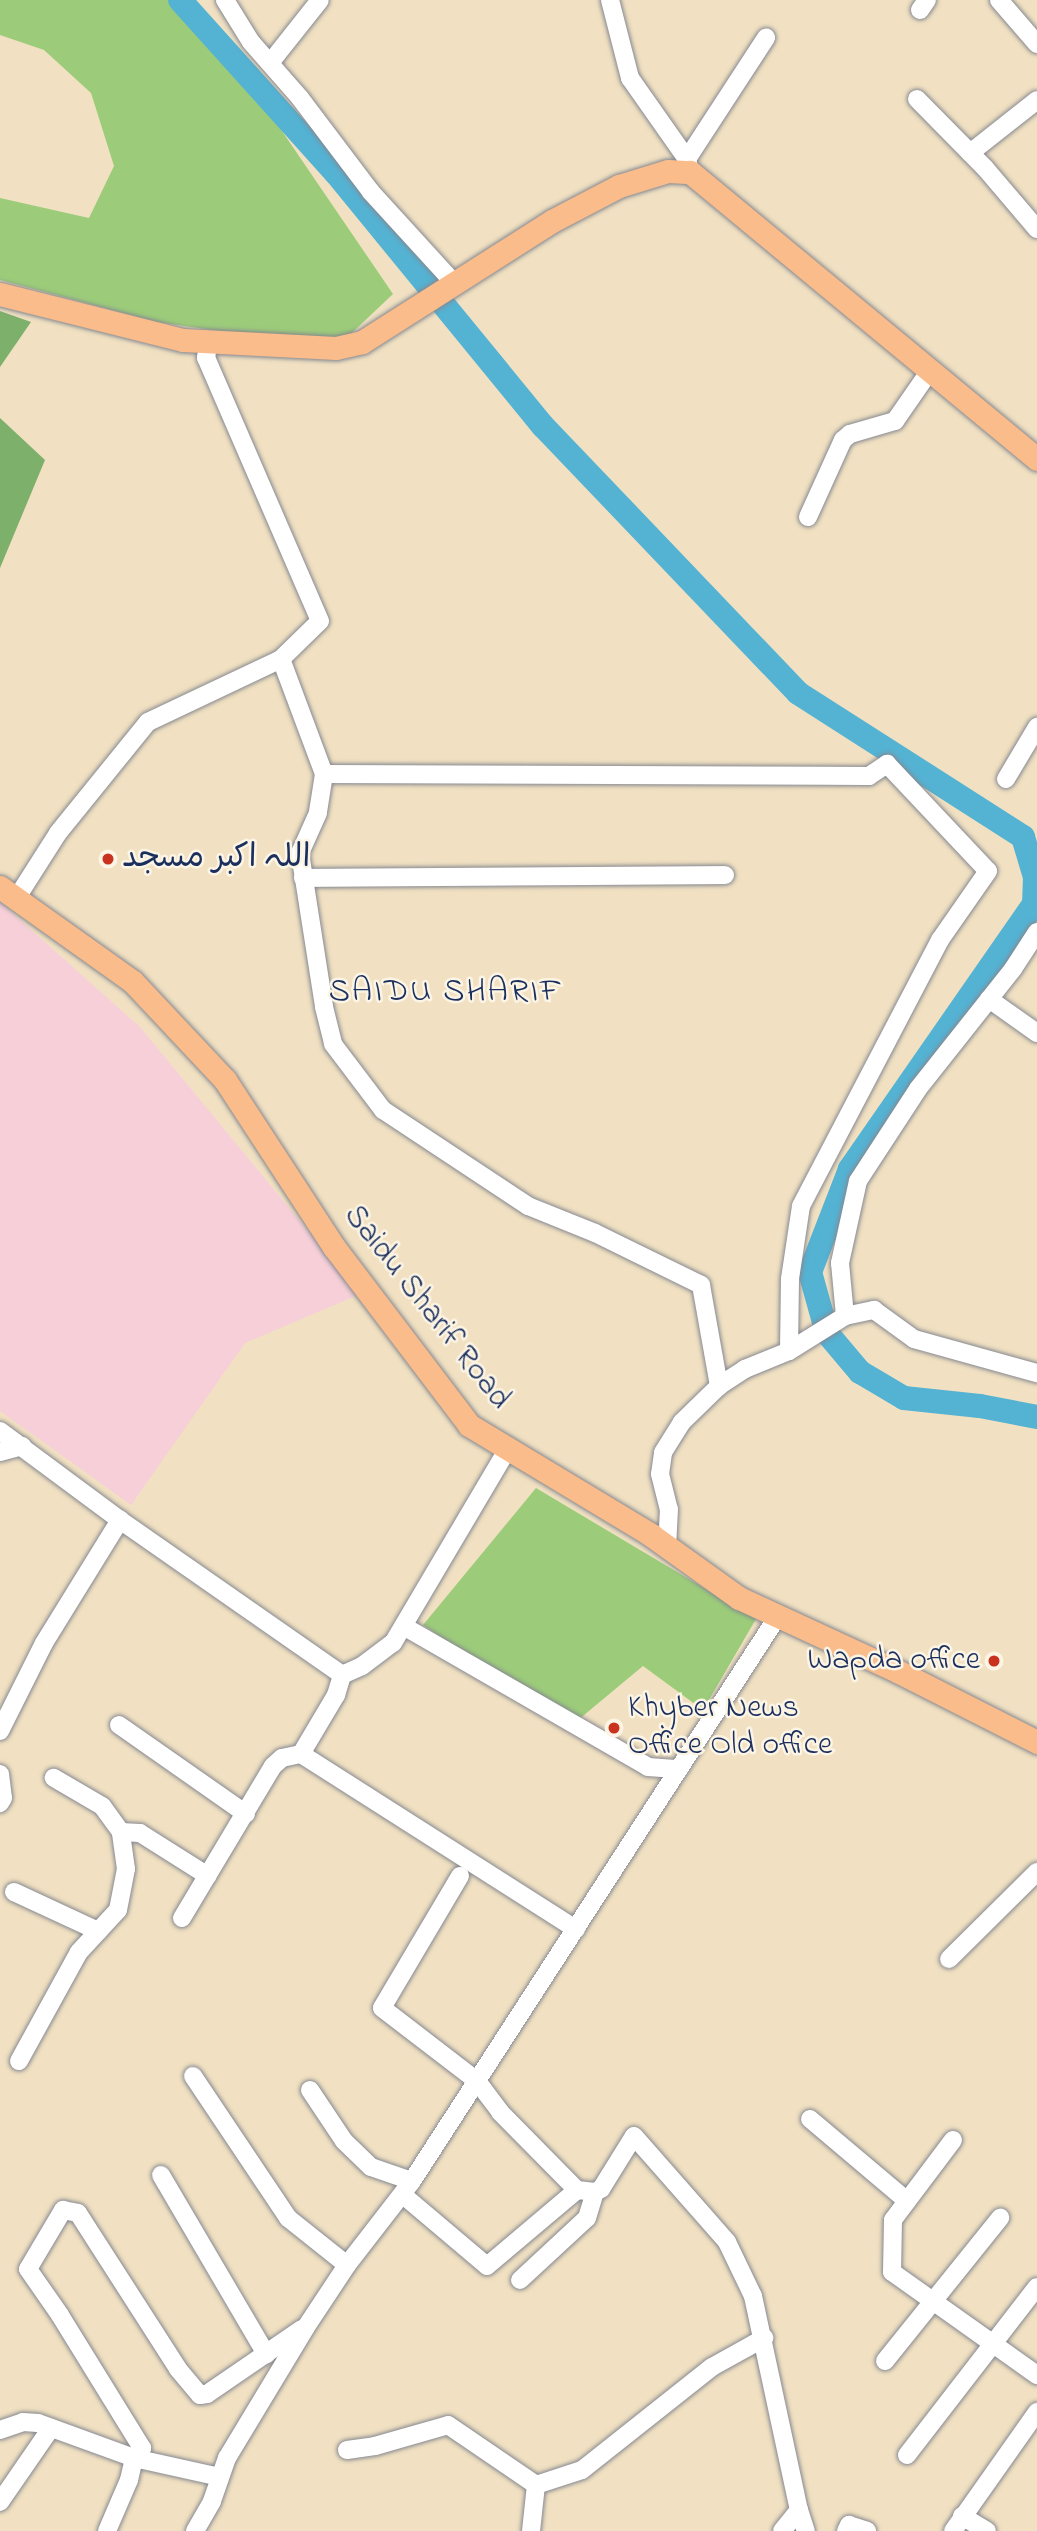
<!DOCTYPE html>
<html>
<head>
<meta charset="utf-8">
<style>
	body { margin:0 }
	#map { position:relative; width:1037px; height:2531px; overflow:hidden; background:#f1e1c2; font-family:"Indie Flower","Playpen Sans Arabic",sans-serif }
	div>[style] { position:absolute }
	.built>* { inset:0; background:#f6cfd8 }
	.green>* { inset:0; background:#9ccc7a }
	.forest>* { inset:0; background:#7db06a }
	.river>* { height:24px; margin:-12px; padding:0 12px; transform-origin:12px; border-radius:12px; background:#54b2d3 }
	.roads { filter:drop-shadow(0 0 2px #868890) drop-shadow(0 0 2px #868890) }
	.minor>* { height:18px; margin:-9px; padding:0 9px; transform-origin:9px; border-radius:9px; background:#fff }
	.major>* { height:23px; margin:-11.5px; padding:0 11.5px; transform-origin:11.5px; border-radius:11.5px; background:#f9bc8a }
	.dots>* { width:19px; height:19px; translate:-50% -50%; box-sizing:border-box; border:4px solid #fcf5e5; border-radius:50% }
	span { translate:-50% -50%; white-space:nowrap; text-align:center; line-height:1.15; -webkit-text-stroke:5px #fcf5e5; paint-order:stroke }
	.poi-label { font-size:32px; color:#1b2f5e }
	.left { translate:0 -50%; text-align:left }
	.right { translate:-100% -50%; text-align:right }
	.street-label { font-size:32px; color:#1b2f5e }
	.neighbourhood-label { font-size:33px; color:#1b2f5e; letter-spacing:2px }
</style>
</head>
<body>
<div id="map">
	<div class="built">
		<div style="clip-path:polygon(0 902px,140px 1027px,360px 1294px,245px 1343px,131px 1505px,0 1411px)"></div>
	</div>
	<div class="green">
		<div style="clip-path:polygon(0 0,177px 0,209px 24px,393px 294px,336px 348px,157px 322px,0 280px,0 198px,89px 218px,114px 166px,91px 93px,44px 50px,0 35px)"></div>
		<div style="clip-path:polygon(536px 1488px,756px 1619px,703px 1710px,643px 1666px,572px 1725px,423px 1625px)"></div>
	</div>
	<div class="forest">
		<div style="clip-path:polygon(0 311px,31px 322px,0 367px)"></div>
		<div style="clip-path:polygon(0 418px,45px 460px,0 568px)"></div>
	</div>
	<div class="river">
		<div style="left:180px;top:0;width:232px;rotate:48deg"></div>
		<div style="left:335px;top:172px;width:328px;rotate:50.7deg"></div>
		<div style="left:543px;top:426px;width:369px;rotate:46.3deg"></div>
		<div style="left:798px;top:693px;width:267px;rotate:32.6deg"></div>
		<div style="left:1023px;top:837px;width:42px;rotate:73.3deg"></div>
		<div style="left:1035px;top:877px;width:27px;rotate:92deg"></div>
		<div style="left:1034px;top:904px;width:323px;rotate:124.8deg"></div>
		<div style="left:850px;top:1169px;width:110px;rotate:111.2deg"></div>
		<div style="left:810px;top:1272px;width:63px;rotate:74.4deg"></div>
		<div style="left:827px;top:1333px;width:51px;rotate:49.8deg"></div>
		<div style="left:860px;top:1372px;width:51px;rotate:30.6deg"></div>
		<div style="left:904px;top:1398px;width:76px;rotate:6deg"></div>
		<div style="left:980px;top:1406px;width:58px;rotate:10.9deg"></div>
	</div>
	<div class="roads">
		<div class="minor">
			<div style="left:225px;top:0;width:49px;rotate:58.2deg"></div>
			<div style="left:251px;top:42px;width:74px;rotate:48.8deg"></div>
			<div style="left:300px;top:98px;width:118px;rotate:52.9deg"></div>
			<div style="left:371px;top:192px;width:125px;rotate:47.6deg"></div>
			<div style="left:610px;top:0;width:81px;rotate:75.6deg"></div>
			<div style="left:630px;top:78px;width:99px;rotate:54.9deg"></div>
			<div style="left:687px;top:159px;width:13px;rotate:77deg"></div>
			<div style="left:999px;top:0;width:58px;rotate:49.2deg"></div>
			<div style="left:920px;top:10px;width:12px;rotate:-55deg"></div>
			<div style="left:270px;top:63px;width:80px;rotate:-51.6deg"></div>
			<div style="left:917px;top:99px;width:97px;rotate:45.4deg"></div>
			<div style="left:985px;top:168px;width:80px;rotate:49.6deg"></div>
			<div style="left:970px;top:153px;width:85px;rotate:-38.3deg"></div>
			<div style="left:687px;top:159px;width:145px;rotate:-56.9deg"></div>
			<div style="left:808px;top:517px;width:85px;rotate:-65.6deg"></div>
			<div style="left:843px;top:440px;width:9px;rotate:-41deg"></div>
			<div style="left:850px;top:434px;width:47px;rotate:-16.1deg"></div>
			<div style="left:895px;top:421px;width:60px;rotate:-55.2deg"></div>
			<div style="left:281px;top:659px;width:123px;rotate:69.5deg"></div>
			<div style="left:324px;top:774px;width:39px;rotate:99deg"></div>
			<div style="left:318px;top:813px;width:44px;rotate:114.2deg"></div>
			<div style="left:300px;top:853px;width:156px;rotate:81.1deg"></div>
			<div style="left:324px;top:1007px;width:38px;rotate:76deg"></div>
			<div style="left:333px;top:1044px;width:83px;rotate:52.9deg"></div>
			<div style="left:383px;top:1110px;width:174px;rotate:33.5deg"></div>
			<div style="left:528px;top:1206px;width:72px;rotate:21.9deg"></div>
			<div style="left:595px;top:1233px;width:118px;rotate:26.1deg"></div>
			<div style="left:701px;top:1285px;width:103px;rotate:79.9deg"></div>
			<div style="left:324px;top:774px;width:545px;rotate:0.21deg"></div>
			<div style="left:869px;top:776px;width:22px;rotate:-34deg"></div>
			<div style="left:887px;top:764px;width:147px;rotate:46.7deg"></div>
			<div style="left:988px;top:871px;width:84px;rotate:124.8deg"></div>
			<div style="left:940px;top:940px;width:300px;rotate:117.6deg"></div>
			<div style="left:801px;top:1206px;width:74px;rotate:98.6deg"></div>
			<div style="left:790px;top:1279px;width:72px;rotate:90.8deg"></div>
			<div style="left:789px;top:1351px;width:48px;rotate:157.8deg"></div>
			<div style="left:745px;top:1369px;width:31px;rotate:147deg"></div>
			<div style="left:719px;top:1386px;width:52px;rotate:135.8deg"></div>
			<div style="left:682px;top:1422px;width:36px;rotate:122deg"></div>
			<div style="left:663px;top:1453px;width:21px;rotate:98deg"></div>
			<div style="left:660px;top:1474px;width:36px;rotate:76deg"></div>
			<div style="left:669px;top:1509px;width:38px;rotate:93deg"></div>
			<div style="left:1006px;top:779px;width:61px;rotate:-59.2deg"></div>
			<div style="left:303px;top:878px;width:422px;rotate:-0.4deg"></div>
			<div style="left:16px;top:899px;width:78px;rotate:-57.5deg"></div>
			<div style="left:58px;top:833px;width:143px;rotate:-51deg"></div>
			<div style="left:148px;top:722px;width:147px;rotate:-25.3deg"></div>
			<div style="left:281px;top:659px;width:54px;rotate:-44.3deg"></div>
			<div style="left:320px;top:621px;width:287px;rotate:-113.4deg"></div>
			<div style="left:206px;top:358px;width:18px;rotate:-81deg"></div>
			<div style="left:1037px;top:932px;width:44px;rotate:123deg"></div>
			<div style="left:1013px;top:969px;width:153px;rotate:128.4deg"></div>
			<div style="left:918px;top:1089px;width:110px;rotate:123.1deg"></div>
			<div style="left:858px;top:1181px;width:84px;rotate:102.4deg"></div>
			<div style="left:840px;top:1263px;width:53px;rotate:84.6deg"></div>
			<div style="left:845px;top:1316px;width:30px;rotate:-12deg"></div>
			<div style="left:874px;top:1310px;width:49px;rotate:35.9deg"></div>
			<div style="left:914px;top:1339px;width:128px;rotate:15.5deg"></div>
			<div style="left:989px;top:999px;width:59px;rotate:35.3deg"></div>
			<div style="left:789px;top:1351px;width:66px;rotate:-32deg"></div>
			<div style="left:0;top:1431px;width:149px;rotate:36.6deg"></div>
			<div style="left:120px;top:1520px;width:271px;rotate:34.9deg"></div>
			<div style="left:0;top:1452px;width:23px;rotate:-15deg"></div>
			<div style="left:405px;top:1627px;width:280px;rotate:29.9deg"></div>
			<div style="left:648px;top:1767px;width:31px;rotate:4deg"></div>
			<div style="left:342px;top:1675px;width:22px;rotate:-24deg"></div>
			<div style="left:362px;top:1666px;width:39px;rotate:-37deg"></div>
			<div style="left:393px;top:1643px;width:224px;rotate:-59.4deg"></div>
			<div style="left:119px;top:1725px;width:155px;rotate:35deg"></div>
			<div style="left:0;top:1731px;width:98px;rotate:-63.4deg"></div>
			<div style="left:44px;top:1643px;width:145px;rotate:-58.3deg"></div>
			<div style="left:301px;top:1754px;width:69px;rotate:-59.3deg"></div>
			<div style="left:336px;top:1695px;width:21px;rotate:-73deg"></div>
			<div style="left:0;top:1774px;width:24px;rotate:83deg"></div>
			<div style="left:3px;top:1798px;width:6px;rotate:121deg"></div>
			<div style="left:121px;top:1832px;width:19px;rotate:3deg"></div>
			<div style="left:140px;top:1833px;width:80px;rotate:32.3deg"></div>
			<div style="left:460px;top:1876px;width:153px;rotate:120.6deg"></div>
			<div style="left:382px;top:2008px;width:120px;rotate:37.5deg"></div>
			<div style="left:477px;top:2081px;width:39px;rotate:53deg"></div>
			<div style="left:500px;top:2112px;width:110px;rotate:45.4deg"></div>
			<div style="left:14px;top:1892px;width:93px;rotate:24.9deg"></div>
			<div style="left:182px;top:1918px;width:177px;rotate:-59.1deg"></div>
			<div style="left:273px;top:1766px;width:12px;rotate:-42deg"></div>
			<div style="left:282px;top:1758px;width:19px;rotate:-12deg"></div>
			<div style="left:301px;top:1754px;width:326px;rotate:32.5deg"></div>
			<div style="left:949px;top:1959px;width:124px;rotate:-44.7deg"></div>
			<div style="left:19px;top:2061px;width:124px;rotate:-61.2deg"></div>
			<div style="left:79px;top:1952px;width:57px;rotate:-47.1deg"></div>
			<div style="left:118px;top:1910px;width:42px;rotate:-79deg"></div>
			<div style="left:126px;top:1869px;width:37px;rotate:-98deg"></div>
			<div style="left:121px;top:1832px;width:32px;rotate:-126deg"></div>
			<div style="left:102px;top:1806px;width:56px;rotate:-149.7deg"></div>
			<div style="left:193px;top:2076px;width:171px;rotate:56.2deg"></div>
			<div style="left:288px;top:2218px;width:75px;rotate:38.5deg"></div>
			<div style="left:310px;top:2090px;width:61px;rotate:56.3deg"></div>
			<div style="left:344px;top:2141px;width:37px;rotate:44deg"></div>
			<div style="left:371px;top:2167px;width:43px;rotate:18.9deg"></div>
			<div style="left:810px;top:2119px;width:127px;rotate:40.2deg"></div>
			<div style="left:953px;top:2140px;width:100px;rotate:126.9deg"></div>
			<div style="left:893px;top:2220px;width:52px;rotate:91.1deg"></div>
			<div style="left:892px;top:2272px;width:178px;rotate:35.4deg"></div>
			<div style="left:161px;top:2175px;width:208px;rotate:59.6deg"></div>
			<div style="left:403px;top:2195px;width:110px;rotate:40.2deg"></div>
			<div style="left:487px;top:2266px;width:118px;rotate:-40.2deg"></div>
			<div style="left:577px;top:2190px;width:18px;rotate:6deg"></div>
			<div style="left:595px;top:2192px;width:7px;rotate:-27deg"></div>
			<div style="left:601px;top:2189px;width:62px;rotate:-58.1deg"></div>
			<div style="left:634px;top:2136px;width:141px;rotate:48.7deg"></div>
			<div style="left:727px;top:2242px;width:60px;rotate:64.3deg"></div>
			<div style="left:753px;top:2296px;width:219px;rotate:77.9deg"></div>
			<div style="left:799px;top:2510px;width:22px;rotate:72deg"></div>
			<div style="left:520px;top:2280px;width:91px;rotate:-42.8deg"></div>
			<div style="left:587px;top:2218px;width:27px;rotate:-73deg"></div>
			<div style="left:885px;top:2361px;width:184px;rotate:-51.2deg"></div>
			<div style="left:0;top:2430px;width:24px;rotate:-19deg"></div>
			<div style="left:23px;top:2422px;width:15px;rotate:4deg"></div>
			<div style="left:38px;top:2423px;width:102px;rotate:20deg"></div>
			<div style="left:134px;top:2458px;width:88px;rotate:12.5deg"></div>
			<div style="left:347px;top:2450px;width:28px;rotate:-8deg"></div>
			<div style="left:375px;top:2446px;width:76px;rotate:-16deg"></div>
			<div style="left:448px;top:2425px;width:107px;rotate:34.3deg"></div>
			<div style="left:536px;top:2485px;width:48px;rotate:-18.1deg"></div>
			<div style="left:582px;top:2470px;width:166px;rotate:-38.4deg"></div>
			<div style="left:712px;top:2367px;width:60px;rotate:-29.1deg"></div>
			<div style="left:907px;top:2455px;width:212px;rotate:-52.3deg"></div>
			<div style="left:0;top:2502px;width:90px;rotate:-55.4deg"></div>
			<div style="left:962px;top:2516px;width:29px;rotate:31deg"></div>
			<div style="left:107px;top:2531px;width:56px;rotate:-66.7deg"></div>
			<div style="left:129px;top:2480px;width:23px;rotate:-77deg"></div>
			<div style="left:134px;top:2458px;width:13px;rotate:-51deg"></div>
			<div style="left:142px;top:2448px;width:156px;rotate:-121.7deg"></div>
			<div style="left:60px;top:2315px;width:56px;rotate:-124.8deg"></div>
			<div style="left:28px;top:2269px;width:69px;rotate:-59.3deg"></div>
			<div style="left:63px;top:2210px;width:15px;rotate:11deg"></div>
			<div style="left:78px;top:2213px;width:185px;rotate:57.3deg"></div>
			<div style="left:178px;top:2369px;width:34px;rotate:50deg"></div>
			<div style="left:200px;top:2395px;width:7px;rotate:-8deg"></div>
			<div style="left:207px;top:2394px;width:115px;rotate:-34.4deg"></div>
			<div style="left:195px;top:2531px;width:34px;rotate:-60deg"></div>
			<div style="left:212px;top:2501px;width:46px;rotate:-70.8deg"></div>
			<div style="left:227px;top:2458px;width:153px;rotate:-58.9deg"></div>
			<div style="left:306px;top:2327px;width:74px;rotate:-56.5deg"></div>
			<div style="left:347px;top:2265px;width:106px;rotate:-52.3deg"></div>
			<div style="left:412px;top:2181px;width:673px;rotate:-57.07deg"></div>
			<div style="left:531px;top:2531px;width:46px;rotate:-83.8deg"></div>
			<div style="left:782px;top:2531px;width:27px;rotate:-51deg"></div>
			<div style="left:846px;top:2531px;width:7px;rotate:-63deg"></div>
			<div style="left:849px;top:2525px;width:19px;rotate:18deg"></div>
			<div style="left:953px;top:2531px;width:146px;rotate:-54.8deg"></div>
		</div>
		<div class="major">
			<div style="left:0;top:294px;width:189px;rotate:14.1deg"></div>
			<div style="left:183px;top:340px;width:153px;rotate:3deg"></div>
			<div style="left:336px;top:348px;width:27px;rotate:-13deg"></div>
			<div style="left:362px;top:342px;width:225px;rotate:-32.5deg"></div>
			<div style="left:552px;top:221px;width:76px;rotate:-27.6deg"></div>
			<div style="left:619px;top:186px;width:51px;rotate:-17deg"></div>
			<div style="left:668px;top:171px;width:22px;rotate:3deg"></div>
			<div style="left:690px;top:172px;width:450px;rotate:39.6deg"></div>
			<div style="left:0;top:887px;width:163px;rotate:35.5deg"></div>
			<div style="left:133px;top:982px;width:134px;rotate:46.8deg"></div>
			<div style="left:225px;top:1080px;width:199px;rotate:56.9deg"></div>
			<div style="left:334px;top:1247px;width:223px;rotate:52.8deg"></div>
			<div style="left:469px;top:1425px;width:213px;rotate:31.1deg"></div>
			<div style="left:651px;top:1535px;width:108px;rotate:35.6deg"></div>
			<div style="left:739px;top:1598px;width:176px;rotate:24.8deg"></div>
			<div style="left:899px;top:1672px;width:155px;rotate:26.9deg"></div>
		</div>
	</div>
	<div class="dots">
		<div style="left:108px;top:859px;background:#c8321e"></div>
		<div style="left:994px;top:1661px;background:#c8321e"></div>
		<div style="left:614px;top:1728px;background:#c8321e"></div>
	</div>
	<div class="poi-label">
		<span class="left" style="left:122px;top:859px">اللہ اکبر مسجد</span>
		<span class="right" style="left:980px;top:1661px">Wapda office</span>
		<span class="left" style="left:628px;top:1728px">Khyber News<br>Office Old office</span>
	</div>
	<div class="street-label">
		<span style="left:426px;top:1308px;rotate:52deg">Saidu Sharif Road</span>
	</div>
	<div class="neighbourhood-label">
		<span style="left:446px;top:993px">SAIDU SHARIF</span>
	</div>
</div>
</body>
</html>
